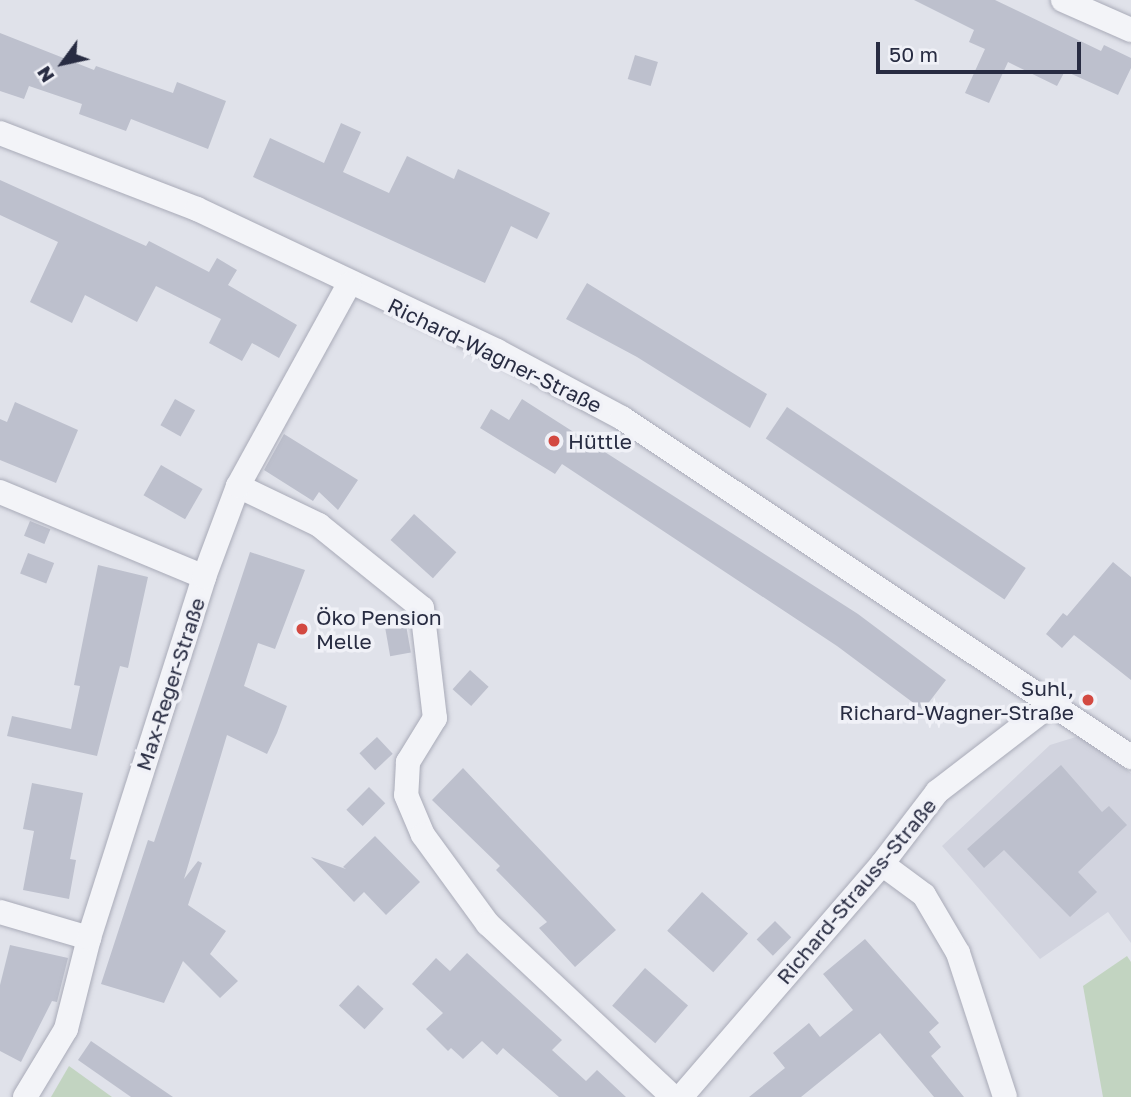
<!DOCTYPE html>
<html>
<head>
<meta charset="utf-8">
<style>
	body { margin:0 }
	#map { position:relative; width:1131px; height:1097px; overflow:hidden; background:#e0e2ea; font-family:"Golos Text",sans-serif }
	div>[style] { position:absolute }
	.built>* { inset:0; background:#d2d4df }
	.green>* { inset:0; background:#c2d4c1 }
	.building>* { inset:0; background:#bdc0cd; transform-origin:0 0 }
	.roads { filter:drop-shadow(0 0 2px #a9abb8) drop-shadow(0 0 2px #a9abb8) }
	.minor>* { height:24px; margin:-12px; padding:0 12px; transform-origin:12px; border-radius:12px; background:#f3f4f8 }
	.dots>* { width:19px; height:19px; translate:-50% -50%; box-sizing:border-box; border:4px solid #f0f1f7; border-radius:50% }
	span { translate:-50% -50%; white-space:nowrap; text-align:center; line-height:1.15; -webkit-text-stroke:7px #f0f1f7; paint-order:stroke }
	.street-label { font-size:21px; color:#282c42 }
	.poi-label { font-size:21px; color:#282c42 }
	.left { translate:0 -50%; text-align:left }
	.right { translate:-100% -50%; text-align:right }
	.north { position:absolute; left:28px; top:28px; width:70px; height:70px; -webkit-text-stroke:5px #f0f1f7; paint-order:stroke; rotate:237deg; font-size:19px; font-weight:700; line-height:28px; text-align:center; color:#282c42 }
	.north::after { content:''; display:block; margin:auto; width:24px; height:32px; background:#282c42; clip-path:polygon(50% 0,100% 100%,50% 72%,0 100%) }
	.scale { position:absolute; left:876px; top:42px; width:205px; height:32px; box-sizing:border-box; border:4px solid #282c42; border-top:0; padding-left:9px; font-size:21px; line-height:24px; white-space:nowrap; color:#282c42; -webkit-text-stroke:5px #f0f1f7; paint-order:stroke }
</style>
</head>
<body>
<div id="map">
	<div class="built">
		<div style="clip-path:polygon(1079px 736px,1131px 773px,1131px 943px,1108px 912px,1040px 959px,942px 846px,1050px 745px)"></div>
	</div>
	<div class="green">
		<div style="clip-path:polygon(1127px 956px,1131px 962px,1131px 1097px,1103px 1097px,1083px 986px)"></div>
		<div style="clip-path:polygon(69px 1066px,112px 1097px,51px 1097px)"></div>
	</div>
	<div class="building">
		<div style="clip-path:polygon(914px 0,995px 0,1101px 51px,1104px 45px,1131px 58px,1131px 68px,1118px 95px,1065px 71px,1057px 86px,1008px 62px,989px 103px,965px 93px,985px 49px,969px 42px,974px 30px)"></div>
		<div style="clip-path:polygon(0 33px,94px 70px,96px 66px,173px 93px,177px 82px,226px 101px,208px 149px,131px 119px,126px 131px,79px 114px,82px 104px,29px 86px,24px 99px,0 91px)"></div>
		<div style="left:635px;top:55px;width:24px;height:25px;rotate:17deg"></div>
		<div style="clip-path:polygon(341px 123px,361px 132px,343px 172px,389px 193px,407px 156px,454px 179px,458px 169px,550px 213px,537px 239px,511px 226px,485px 283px,253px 177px,270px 138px,324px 163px)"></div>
		<div style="clip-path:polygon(0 180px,146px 246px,149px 241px,209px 272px,217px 258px,237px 270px,228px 285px,297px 325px,279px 358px,252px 343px,242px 361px,209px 343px,221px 319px,156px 286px,137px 322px,85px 295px,72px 323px,30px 302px,58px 242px,0 215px)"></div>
		<div style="clip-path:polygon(587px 283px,767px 394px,750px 428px,637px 357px,566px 319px)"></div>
		<div style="left:175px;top:399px;width:23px;height:30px;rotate:29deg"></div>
		<div style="clip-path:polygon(522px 399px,858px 614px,946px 680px,923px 710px,837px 646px,562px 464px,555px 474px,480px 428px,491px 409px,509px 420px)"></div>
		<div style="clip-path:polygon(15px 402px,78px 430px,56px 483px,0 460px,0 419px,7px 422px)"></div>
		<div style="left:787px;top:407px;width:288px;height:38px;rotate:34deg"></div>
		<div style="clip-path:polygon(284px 434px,358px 480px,338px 510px,319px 492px,313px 501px,264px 470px)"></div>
		<div style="left:161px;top:465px;width:48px;height:35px;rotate:30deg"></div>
		<div style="left:414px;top:514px;width:57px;height:35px;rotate:42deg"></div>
		<div style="left:30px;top:521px;width:22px;height:16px;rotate:22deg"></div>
		<div style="clip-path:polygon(250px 552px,305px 570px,275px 649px,258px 643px,244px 686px,287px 706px,277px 733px,267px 754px,227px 735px,184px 879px,198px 861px,202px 863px,188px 905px,226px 931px,210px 954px,238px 981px,220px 998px,183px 961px,164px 1003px,101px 984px,148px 840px,154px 842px)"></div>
		<div style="left:28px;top:553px;width:28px;height:22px;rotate:21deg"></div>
		<div style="clip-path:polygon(1113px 562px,1131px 577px,1131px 680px,1074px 635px,1062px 648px,1046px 634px,1063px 613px,1067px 616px)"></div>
		<div style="clip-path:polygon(98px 565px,148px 577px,128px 668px,120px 666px,97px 756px,7px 736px,12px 716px,71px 729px,80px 686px,74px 685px)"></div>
		<div style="left:406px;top:625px;width:28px;height:21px;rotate:80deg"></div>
		<div style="left:470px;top:670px;width:25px;height:26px;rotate:42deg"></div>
		<div style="left:377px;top:737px;width:23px;height:24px;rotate:47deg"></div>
		<div style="clip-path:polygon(1061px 765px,1102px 812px,1109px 806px,1127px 825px,1078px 872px,1097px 892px,1070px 917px,1004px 850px,984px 868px,967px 849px)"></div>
		<div style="clip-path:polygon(463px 768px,616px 930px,575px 967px,539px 928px,547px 922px,496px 870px,500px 866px,432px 800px)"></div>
		<div style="clip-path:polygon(32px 783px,83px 793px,70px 859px,76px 860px,69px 899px,23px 890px,34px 831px,23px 829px)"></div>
		<div style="left:369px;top:787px;width:23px;height:32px;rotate:45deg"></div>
		<div style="clip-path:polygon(375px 836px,420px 882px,386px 915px,364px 892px,354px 902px,311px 857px,346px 869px,343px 867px)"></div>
		<div style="left:702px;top:892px;width:62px;height:52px;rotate:42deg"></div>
		<div style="left:775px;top:921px;width:23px;height:26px;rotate:45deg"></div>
		<div style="clip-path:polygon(865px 939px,939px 1023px,929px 1032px,941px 1047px,931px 1056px,964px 1097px,934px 1097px,880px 1033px,801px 1097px,749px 1097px,785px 1068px,773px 1053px,809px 1023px,820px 1037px,853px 1010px,823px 974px)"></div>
		<div style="clip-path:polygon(10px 945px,68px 958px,57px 1002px,52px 1001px,21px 1062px,0 1051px,0 985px)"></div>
		<div style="clip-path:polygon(467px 953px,562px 1040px,552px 1050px,586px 1081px,597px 1070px,626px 1097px,559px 1097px,503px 1048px,497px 1055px,482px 1041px,463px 1059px,451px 1048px,448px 1051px,426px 1029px,443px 1013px,412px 984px,436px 958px,450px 971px)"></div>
		<div style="left:645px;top:968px;width:57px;height:50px;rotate:41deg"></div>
		<div style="left:358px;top:985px;width:35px;height:28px;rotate:43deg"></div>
		<div style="clip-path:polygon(91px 1041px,173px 1097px,131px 1097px,78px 1060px)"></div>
	</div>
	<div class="roads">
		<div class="minor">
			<div style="left:1063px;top:0;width:74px;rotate:23.8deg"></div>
			<div style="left:0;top:133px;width:211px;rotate:21.1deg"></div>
			<div style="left:197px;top:209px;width:332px;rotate:25.3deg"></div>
			<div style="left:497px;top:351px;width:142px;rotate:28.2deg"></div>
			<div style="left:622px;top:418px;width:612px;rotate:33.66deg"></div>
			<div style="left:238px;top:486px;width:90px;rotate:25.7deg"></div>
			<div style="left:319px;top:525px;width:132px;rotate:38.9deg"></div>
			<div style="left:422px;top:608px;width:111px;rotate:83.3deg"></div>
			<div style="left:435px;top:718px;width:52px;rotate:121.5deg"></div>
			<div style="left:408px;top:762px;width:33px;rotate:93deg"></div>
			<div style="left:406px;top:795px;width:43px;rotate:67deg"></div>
			<div style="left:423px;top:835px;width:110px;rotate:53.9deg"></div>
			<div style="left:488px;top:924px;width:253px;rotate:43.1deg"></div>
			<div style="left:0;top:492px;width:221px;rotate:22.6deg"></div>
			<div style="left:882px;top:864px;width:52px;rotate:36.4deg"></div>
			<div style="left:924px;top:895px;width:67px;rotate:59.6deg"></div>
			<div style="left:958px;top:953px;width:151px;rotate:71.9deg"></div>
			<div style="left:0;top:912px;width:93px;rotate:16.3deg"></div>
			<div style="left:25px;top:1097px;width:79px;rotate:-58.9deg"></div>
			<div style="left:66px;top:1029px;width:94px;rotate:-75.8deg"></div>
			<div style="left:89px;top:938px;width:379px;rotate:-72.3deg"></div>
			<div style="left:204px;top:577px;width:97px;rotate:-69.5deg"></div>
			<div style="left:238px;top:486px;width:230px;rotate:-61.2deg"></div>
			<div style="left:681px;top:1097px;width:308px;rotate:-49.2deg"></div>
			<div style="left:882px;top:864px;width:91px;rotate:-52.6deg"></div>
			<div style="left:937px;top:792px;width:143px;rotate:-37.6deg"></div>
		</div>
	</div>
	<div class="dots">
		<div style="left:554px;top:441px;background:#d34941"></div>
		<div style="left:302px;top:629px;background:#d34941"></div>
		<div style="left:1088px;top:700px;background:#d34941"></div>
	</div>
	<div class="street-label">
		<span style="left:495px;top:355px;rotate:26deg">Richard-Wagner-Straße</span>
		<span style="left:170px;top:684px;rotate:-72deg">Max-Reger-Straße</span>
		<span style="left:856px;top:891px;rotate:-50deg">Richard-Strauss-Straße</span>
	</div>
	<div class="poi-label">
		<span class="left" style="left:568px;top:441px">Hüttle</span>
		<span class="left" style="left:316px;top:629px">Öko Pension<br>Melle</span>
		<span class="right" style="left:1074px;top:700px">Suhl,<br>Richard-Wagner-Straße</span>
	</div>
	<div class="north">N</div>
	<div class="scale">50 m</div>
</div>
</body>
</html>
